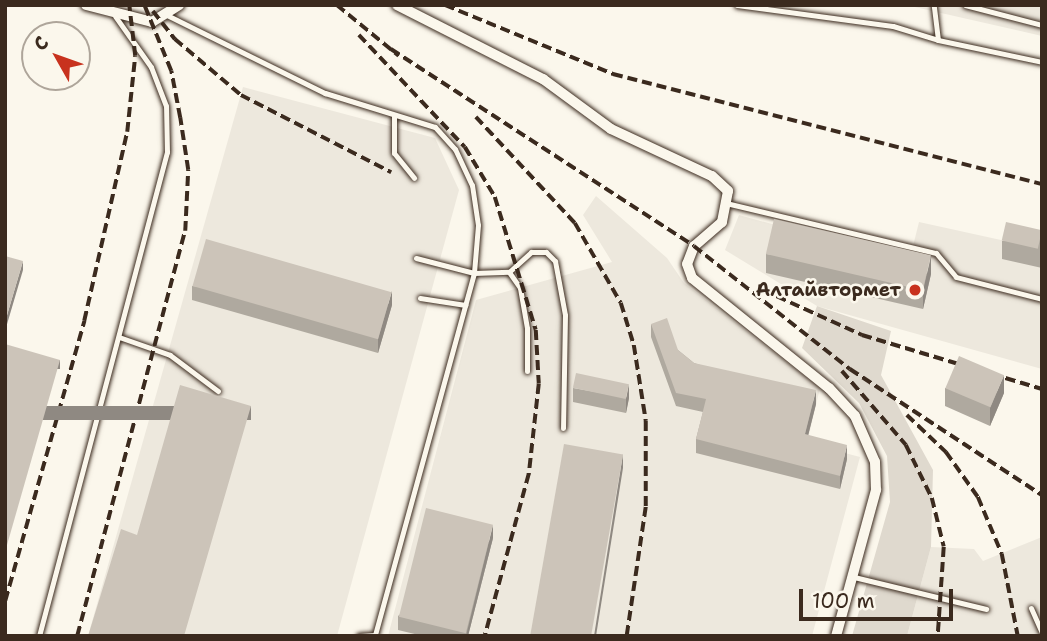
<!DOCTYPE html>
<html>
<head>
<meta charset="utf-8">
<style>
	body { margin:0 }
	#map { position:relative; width:1047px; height:641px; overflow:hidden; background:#fbf7ec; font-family:"Shantell Sans",sans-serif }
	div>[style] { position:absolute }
	.built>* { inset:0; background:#ede8dd }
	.green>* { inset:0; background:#dfd9ce }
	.roads { filter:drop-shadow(0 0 2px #3b2a1e) drop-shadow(0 0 2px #3b2a1e) }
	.lane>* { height:5px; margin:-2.5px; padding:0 2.5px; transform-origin:2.5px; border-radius:2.5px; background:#fbf7ec }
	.street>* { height:10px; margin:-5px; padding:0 5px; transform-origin:5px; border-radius:5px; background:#fbf7ec }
	.rail>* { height:3.5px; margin-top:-1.75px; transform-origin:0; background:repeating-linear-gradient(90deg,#3b2a1e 0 10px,transparent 0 15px) }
	.wall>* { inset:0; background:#afa99f }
	.shaded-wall>* { inset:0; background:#8f8982; transform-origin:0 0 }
	.building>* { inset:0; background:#ccc4b9; transform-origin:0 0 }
	.dots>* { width:19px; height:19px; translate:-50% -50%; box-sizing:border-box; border:4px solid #fbf7ec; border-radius:50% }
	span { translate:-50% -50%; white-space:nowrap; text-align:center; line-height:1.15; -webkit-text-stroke:5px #fbf7ec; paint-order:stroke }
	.poi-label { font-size:19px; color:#3b2a1e; font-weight:700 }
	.right { translate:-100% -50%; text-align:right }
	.frame { position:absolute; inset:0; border:7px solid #3b2a1e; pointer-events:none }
	.north { position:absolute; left:21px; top:21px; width:70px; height:70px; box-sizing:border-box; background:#fbf7ec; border:2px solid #aea59a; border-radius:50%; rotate:310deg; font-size:19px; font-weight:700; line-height:28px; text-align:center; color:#3b2a1e }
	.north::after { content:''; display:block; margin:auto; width:24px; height:32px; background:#c8321e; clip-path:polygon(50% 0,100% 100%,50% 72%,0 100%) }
	.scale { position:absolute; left:799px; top:589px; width:154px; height:32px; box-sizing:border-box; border:4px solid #3b2a1e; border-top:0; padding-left:9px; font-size:21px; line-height:24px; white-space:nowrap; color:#3b2a1e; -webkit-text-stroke:5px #fbf7ec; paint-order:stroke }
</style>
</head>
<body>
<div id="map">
	<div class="built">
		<div style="clip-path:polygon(906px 5px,1042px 5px,1042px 36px)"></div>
		<div style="clip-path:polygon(243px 87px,435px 138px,459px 190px,337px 636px,88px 636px)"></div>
		<div style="clip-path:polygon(596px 196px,667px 258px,684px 283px,820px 388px,807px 443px,860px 457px,812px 636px,388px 636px,476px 300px,612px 262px,583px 215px)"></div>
		<div style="clip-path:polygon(739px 215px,909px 262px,919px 222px,1042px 249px,1042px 369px,817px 306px,725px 250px)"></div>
		<div style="clip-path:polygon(1042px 537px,1042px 636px,907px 636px,931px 547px,974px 549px,983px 561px)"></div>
	</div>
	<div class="green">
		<div style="clip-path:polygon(817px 306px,891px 331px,881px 375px,933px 470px,931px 547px,907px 636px,852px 636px,890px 502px,887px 456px,859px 403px,802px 348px)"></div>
	</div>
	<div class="roads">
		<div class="lane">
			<div style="left:737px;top:5px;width:157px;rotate:7.7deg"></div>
			<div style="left:893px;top:26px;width:47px;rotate:17.3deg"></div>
			<div style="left:938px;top:40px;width:35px;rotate:-97deg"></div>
			<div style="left:965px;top:5px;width:80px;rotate:14.6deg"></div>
			<div style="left:169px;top:16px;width:174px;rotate:26.3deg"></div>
			<div style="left:325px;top:93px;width:115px;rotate:17.2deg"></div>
			<div style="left:435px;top:127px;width:30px;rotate:48deg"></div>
			<div style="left:455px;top:149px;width:40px;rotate:65deg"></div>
			<div style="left:472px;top:185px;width:40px;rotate:81.5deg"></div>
			<div style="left:478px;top:225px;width:48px;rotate:94.8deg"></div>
			<div style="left:474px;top:273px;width:375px;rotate:105.3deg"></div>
			<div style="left:375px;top:635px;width:16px;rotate:176deg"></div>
			<div style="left:938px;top:40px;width:106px;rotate:11.9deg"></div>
			<div style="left:394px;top:116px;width:37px;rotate:90deg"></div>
			<div style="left:394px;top:153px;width:32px;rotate:51deg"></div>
			<div style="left:730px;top:204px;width:212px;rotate:13.4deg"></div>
			<div style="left:936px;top:253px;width:31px;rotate:50deg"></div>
			<div style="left:956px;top:277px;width:89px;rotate:14.3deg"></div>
			<div style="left:416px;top:258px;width:60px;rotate:14.5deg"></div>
			<div style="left:474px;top:273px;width:35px;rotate:-2deg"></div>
			<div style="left:509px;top:272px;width:30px;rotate:-42deg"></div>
			<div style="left:531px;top:252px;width:15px"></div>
			<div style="left:546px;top:252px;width:13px;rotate:45deg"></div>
			<div style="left:555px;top:261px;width:55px;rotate:79.5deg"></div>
			<div style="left:565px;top:315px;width:113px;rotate:91deg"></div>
			<div style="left:509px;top:272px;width:19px;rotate:55deg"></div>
			<div style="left:520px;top:288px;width:41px;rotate:80.1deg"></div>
			<div style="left:527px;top:328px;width:43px;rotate:90deg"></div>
			<div style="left:420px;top:298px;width:46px;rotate:8.8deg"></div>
			<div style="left:119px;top:337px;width:54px;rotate:19.4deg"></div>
			<div style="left:170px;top:355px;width:60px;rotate:36.9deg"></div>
			<div style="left:854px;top:577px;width:136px;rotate:13.6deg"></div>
			<div style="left:1031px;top:608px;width:27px;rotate:66deg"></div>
			<div style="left:39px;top:636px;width:501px;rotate:-75.19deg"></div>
			<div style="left:167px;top:152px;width:46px;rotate:-91.2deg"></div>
			<div style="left:166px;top:106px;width:42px;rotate:-111deg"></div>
			<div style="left:151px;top:67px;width:62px;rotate:-125.2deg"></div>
		</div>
		<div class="street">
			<div style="left:86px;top:5px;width:68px;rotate:14.4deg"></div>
			<div style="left:152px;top:22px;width:32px;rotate:-32deg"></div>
			<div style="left:397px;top:5px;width:164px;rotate:26.9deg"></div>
			<div style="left:543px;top:79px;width:84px;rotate:36.3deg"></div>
			<div style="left:611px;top:129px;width:111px;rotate:25deg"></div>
			<div style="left:712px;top:176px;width:22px;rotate:43deg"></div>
			<div style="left:728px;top:191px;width:32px;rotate:101deg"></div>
			<div style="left:722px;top:222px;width:37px;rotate:139deg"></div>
			<div style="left:694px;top:246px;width:19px;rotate:111deg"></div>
			<div style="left:687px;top:264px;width:15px;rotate:70deg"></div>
			<div style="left:692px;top:278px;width:176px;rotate:38.8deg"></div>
			<div style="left:829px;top:388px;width:38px;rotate:47deg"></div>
			<div style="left:855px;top:416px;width:50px;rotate:66.5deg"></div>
			<div style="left:875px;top:462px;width:28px;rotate:88deg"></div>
			<div style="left:876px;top:490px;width:151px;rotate:105.3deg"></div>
		</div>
	</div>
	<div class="rail">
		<div style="left:337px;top:5px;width:80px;rotate:39.4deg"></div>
		<div style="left:445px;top:5px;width:182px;rotate:22.3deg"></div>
		<div style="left:613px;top:74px;width:443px;rotate:14.4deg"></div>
		<div style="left:153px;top:11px;width:36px;rotate:52deg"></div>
		<div style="left:175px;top:39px;width:87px;rotate:40.3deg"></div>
		<div style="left:241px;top:95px;width:169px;rotate:27.2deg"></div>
		<div style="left:359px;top:35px;width:154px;rotate:46.6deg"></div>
		<div style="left:465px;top:147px;width:58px;rotate:59deg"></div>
		<div style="left:495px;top:197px;width:139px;rotate:72.9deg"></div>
		<div style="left:536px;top:330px;width:54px;rotate:86.8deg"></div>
		<div style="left:539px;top:384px;width:91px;rotate:96.3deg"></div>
		<div style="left:529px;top:474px;width:168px;rotate:105.2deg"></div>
		<div style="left:391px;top:49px;width:361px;rotate:33deg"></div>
		<div style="left:694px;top:246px;width:199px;rotate:38.3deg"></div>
		<div style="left:850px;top:369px;width:230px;rotate:33.3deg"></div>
		<div style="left:476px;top:117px;width:145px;rotate:47deg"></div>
		<div style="left:575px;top:223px;width:92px;rotate:60.1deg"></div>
		<div style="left:621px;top:303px;width:44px;rotate:72.8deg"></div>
		<div style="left:634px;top:345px;width:77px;rotate:81deg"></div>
		<div style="left:646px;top:421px;width:86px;rotate:90deg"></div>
		<div style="left:646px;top:507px;width:130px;rotate:98.4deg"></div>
		<div style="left:763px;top:290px;width:109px;rotate:24.4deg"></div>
		<div style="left:862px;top:335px;width:188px;rotate:16.7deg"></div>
		<div style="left:842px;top:371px;width:98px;rotate:49.1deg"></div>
		<div style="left:906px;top:445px;width:59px;rotate:63.9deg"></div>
		<div style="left:932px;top:498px;width:50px;rotate:76.2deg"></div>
		<div style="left:944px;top:547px;width:89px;rotate:93.9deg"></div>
		<div style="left:907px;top:415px;width:54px;rotate:43.5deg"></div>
		<div style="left:946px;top:452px;width:55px;rotate:54.6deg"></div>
		<div style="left:978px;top:497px;width:62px;rotate:67.2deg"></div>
		<div style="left:1002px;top:554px;width:84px;rotate:79deg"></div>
		<div style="left:5px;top:601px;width:291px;rotate:-74.2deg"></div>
		<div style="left:84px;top:321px;width:194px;rotate:-77.2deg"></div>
		<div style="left:127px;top:132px;width:76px;rotate:-84deg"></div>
		<div style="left:135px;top:56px;width:51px;rotate:-96.7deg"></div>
		<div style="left:77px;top:636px;width:419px;rotate:-75.1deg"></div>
		<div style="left:185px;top:231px;width:61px;rotate:-87.2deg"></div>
		<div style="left:188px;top:170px;width:53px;rotate:-98.7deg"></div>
		<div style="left:180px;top:118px;width:48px;rotate:-100.8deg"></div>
		<div style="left:171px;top:71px;width:71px;rotate:-112.2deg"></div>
	</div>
	<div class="wall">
		<div style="clip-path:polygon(1042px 230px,1042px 268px,1002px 259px,1002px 241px)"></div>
		<div style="clip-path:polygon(766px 254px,931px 274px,923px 309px,766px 273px)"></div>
		<div style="clip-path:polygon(192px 286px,392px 305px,378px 353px,192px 300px)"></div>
		<div style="clip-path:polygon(651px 324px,678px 350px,694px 363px,816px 404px,808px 435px,847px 459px,840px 489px,696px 453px,696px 439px,703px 412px,676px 406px,651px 337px)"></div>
		<div style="clip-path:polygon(573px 388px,629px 398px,626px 413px,573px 402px)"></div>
		<div style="clip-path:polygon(945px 388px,1004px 393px,990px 426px,945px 406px)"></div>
		<div style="clip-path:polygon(493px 538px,468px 636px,423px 636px,398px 630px,398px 616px)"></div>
	</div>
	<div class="shaded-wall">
		<div style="clip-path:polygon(931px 256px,931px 274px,923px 309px,923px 291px)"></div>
		<div style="clip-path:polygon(23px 261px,23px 270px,5px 331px,5px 322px)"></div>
		<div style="clip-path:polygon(392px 291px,392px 305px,378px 353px,378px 339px)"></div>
		<div style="left:60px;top:360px;width:9px;height:200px;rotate:90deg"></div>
		<div style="clip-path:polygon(1004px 375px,1004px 393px,990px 426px,990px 408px)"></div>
		<div style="clip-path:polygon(629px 384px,629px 398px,626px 413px,626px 399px)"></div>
		<div style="clip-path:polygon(816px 390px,816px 404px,805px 448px,805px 434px)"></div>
		<div style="left:251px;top:406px;width:14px;height:240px;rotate:90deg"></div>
		<div style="clip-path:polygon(847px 445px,847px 459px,840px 489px,840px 476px)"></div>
		<div style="clip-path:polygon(623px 454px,623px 468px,596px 636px,594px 636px)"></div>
		<div style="clip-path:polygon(493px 525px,493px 538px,468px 636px,466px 636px)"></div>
	</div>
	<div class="building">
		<div style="left:774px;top:219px;width:161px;height:36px;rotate:13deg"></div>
		<div style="left:1006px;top:222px;width:37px;height:19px;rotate:13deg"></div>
		<div style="left:206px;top:239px;width:193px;height:49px;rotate:16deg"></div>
		<div style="clip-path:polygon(5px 256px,23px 261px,5px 322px)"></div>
		<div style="clip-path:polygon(667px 318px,678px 350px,694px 363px,816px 390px,805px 434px,847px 445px,840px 476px,696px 439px,706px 399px,676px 393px,651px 324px)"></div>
		<div style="clip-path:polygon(5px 344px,60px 360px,5px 552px)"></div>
		<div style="left:959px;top:356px;width:49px;height:35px;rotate:23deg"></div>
		<div style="left:576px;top:373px;width:54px;height:15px;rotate:12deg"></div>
		<div style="clip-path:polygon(180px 385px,251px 406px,184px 636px,88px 636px,121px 529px,137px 535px)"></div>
		<div style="left:564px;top:444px;width:60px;height:194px;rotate:10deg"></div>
		<div style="left:426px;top:508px;width:69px;height:112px;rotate:14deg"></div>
	</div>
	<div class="dots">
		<div style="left:915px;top:290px;background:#c8321e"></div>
	</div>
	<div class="poi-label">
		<span class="right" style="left:901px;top:290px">Алтайвтормет</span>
	</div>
	<div class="frame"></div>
	<div class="north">С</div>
	<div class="scale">100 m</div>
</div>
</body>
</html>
